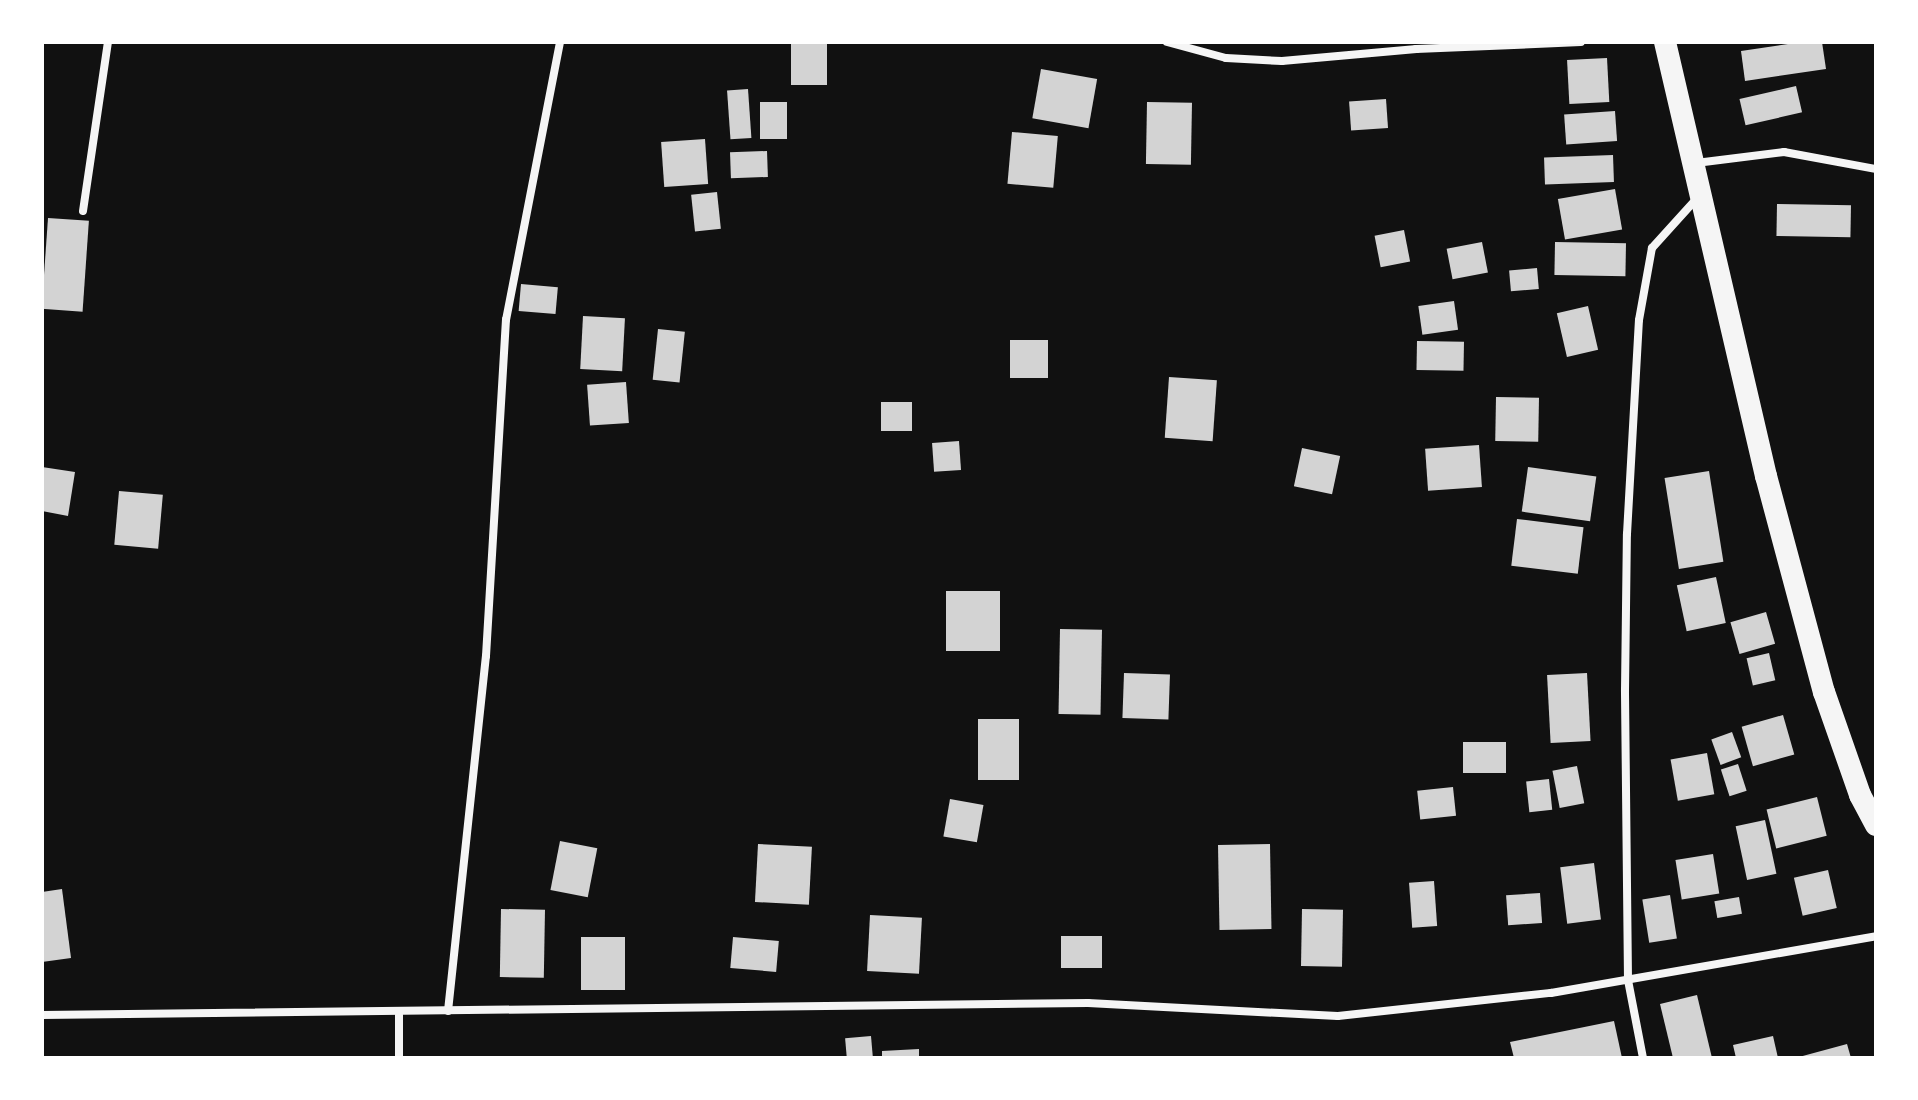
<!DOCTYPE html>
<html>
<head>
<meta charset="utf-8">
<style>
	body { margin:0 }
	#map { position:relative; width:1918px; height:1100px; overflow:hidden; background:#111; font-family:"Work Sans",sans-serif }
	div>[style] { position:absolute }
	.building>* { inset:0; background:#d3d3d3; transform-origin:0 0 }
	.minor>* { height:8px; margin:-4px; padding:0 4px; transform-origin:4px; border-radius:4px; background:#f5f5f5 }
	.trunk>* { height:22px; margin:-11px; padding:0 11px; transform-origin:11px; border-radius:11px; background:#f5f5f5 }
	span { translate:-50% -50%; white-space:nowrap; text-align:center; line-height:1.15; -webkit-text-stroke:8px #fff; paint-order:stroke }
	.frame { position:absolute; inset:0; border:44px solid #fff; pointer-events:none }
</style>
</head>
<body>
<div id="map">
	<div class="building">
		<div style="left:791px;top:42px;width:36px;height:43px"></div>
		<div style="clip-path:polygon(1801px 42px,1822px 42px,1826px 69px,1745px 81px,1741px 51px)"></div>
		<div style="left:1607px;top:58px;width:44px;height:40px;rotate:87deg"></div>
		<div style="left:1041px;top:69px;width:57px;height:50px;rotate:10deg"></div>
		<div style="left:1796px;top:86px;width:27px;height:58px;rotate:77deg"></div>
		<div style="left:748px;top:89px;width:49px;height:21px;rotate:86deg"></div>
		<div style="left:1386px;top:99px;width:29px;height:37px;rotate:86deg"></div>
		<div style="left:760px;top:102px;width:27px;height:37px"></div>
		<div style="left:1147px;top:102px;width:45px;height:62px;rotate:1deg"></div>
		<div style="left:1615px;top:111px;width:30px;height:51px;rotate:86deg"></div>
		<div style="left:1012px;top:132px;width:46px;height:52px;rotate:5deg"></div>
		<div style="left:705px;top:139px;width:45px;height:44px;rotate:86deg"></div>
		<div style="left:767px;top:151px;width:26px;height:37px;rotate:88deg"></div>
		<div style="left:1613px;top:155px;width:27px;height:69px;rotate:88deg"></div>
		<div style="left:1615px;top:189px;width:41px;height:58px;rotate:80deg"></div>
		<div style="left:717px;top:192px;width:37px;height:26px;rotate:84deg"></div>
		<div style="left:1777px;top:204px;width:74px;height:32px;rotate:1deg"></div>
		<div style="left:48px;top:218px;width:41px;height:91px;rotate:4deg"></div>
		<div style="left:1404px;top:230px;width:32px;height:30px;rotate:79deg"></div>
		<div style="left:1482px;top:242px;width:31px;height:36px;rotate:79deg"></div>
		<div style="left:1555px;top:242px;width:71px;height:33px;rotate:1deg"></div>
		<div style="left:1537px;top:268px;width:21px;height:28px;rotate:85deg"></div>
		<div style="left:521px;top:284px;width:37px;height:27px;rotate:5deg"></div>
		<div style="left:1454px;top:301px;width:29px;height:36px;rotate:82deg"></div>
		<div style="left:1588px;top:306px;width:45px;height:32px;rotate:77deg"></div>
		<div style="left:583px;top:316px;width:42px;height:53px;rotate:3deg"></div>
		<div style="left:658px;top:329px;width:27px;height:51px;rotate:6deg"></div>
		<div style="left:1010px;top:340px;width:38px;height:38px"></div>
		<div style="left:1417px;top:341px;width:47px;height:29px;rotate:1deg"></div>
		<div style="left:1169px;top:377px;width:48px;height:61px;rotate:4deg"></div>
		<div style="left:626px;top:382px;width:41px;height:39px;rotate:86deg"></div>
		<div style="left:1496px;top:397px;width:43px;height:44px;rotate:1deg"></div>
		<div style="left:881px;top:402px;width:31px;height:29px"></div>
		<div style="left:959px;top:441px;width:29px;height:27px;rotate:86deg"></div>
		<div style="left:1479px;top:445px;width:42px;height:54px;rotate:86deg"></div>
		<div style="left:1302px;top:448px;width:39px;height:39px;rotate:12deg"></div>
		<div style="clip-path:polygon(42px 467px,75px 472px,68px 516px,42px 511px)"></div>
		<div style="left:1528px;top:467px;width:69px;height:45px;rotate:8deg"></div>
		<div style="left:1709px;top:471px;width:92px;height:45px;rotate:81deg"></div>
		<div style="left:119px;top:491px;width:44px;height:54px;rotate:5deg"></div>
		<div style="left:1517px;top:519px;width:67px;height:47px;rotate:7deg"></div>
		<div style="left:1716px;top:577px;width:47px;height:40px;rotate:78deg"></div>
		<div style="left:946px;top:591px;width:54px;height:60px"></div>
		<div style="left:1766px;top:612px;width:33px;height:37px;rotate:74deg"></div>
		<div style="left:1060px;top:629px;width:42px;height:85px;rotate:1deg"></div>
		<div style="left:1769px;top:653px;width:28px;height:23px;rotate:77deg"></div>
		<div style="left:1124px;top:673px;width:46px;height:45px;rotate:2deg"></div>
		<div style="left:1587px;top:673px;width:68px;height:40px;rotate:87deg"></div>
		<div style="left:1783px;top:715px;width:41px;height:43px;rotate:74deg"></div>
		<div style="left:978px;top:719px;width:41px;height:61px"></div>
		<div style="left:1732px;top:732px;width:27px;height:22px;rotate:70deg"></div>
		<div style="left:1506px;top:742px;width:31px;height:43px;rotate:90deg"></div>
		<div style="left:1707px;top:753px;width:42px;height:37px;rotate:80deg"></div>
		<div style="left:1738px;top:764px;width:28px;height:18px;rotate:72deg"></div>
		<div style="left:1577px;top:766px;width:38px;height:25px;rotate:79deg"></div>
		<div style="left:1549px;top:779px;width:31px;height:23px;rotate:84deg"></div>
		<div style="left:1453px;top:787px;width:29px;height:36px;rotate:84deg"></div>
		<div style="left:1817px;top:797px;width:40px;height:52px;rotate:76deg"></div>
		<div style="left:950px;top:799px;width:34px;height:38px;rotate:10deg"></div>
		<div style="left:1765px;top:820px;width:55px;height:30px;rotate:78deg"></div>
		<div style="left:560px;top:841px;width:38px;height:50px;rotate:11deg"></div>
		<div style="left:758px;top:844px;width:54px;height:58px;rotate:3deg"></div>
		<div style="left:1270px;top:844px;width:85px;height:52px;rotate:89deg"></div>
		<div style="left:1713px;top:854px;width:40px;height:38px;rotate:81deg"></div>
		<div style="left:1594px;top:863px;width:57px;height:34px;rotate:83deg"></div>
		<div style="left:1828px;top:870px;width:39px;height:35px;rotate:77deg"></div>
		<div style="left:1434px;top:881px;width:45px;height:25px;rotate:86deg"></div>
		<div style="clip-path:polygon(62px 889px,71px 958px,42px 962px,42px 892px)"></div>
		<div style="left:1540px;top:893px;width:30px;height:34px;rotate:86deg"></div>
		<div style="left:1670px;top:895px;width:44px;height:28px;rotate:81deg"></div>
		<div style="left:1739px;top:897px;width:17px;height:25px;rotate:80deg"></div>
		<div style="left:501px;top:909px;width:44px;height:68px;rotate:1deg"></div>
		<div style="left:1302px;top:909px;width:41px;height:57px;rotate:1deg"></div>
		<div style="left:870px;top:915px;width:52px;height:56px;rotate:3deg"></div>
		<div style="left:1061px;top:936px;width:41px;height:32px"></div>
		<div style="left:581px;top:937px;width:44px;height:53px"></div>
		<div style="left:733px;top:937px;width:46px;height:31px;rotate:5deg"></div>
		<div style="clip-path:polygon(1697px 995px,1712px 1058px,1673px 1058px,1660px 1004px)"></div>
		<div style="clip-path:polygon(1614px 1021px,1622px 1058px,1514px 1058px,1510px 1042px)"></div>
		<div style="left:871px;top:1036px;width:22px;height:26px;rotate:85deg"></div>
		<div style="clip-path:polygon(1773px 1036px,1778px 1058px,1736px 1058px,1733px 1045px)"></div>
		<div style="clip-path:polygon(1847px 1044px,1851px 1058px,1799px 1058px,1799px 1057px)"></div>
		<div style="clip-path:polygon(919px 1049px,919px 1058px,882px 1058px,882px 1051px)"></div>
	</div>
	<div class="minor">
		<div style="left:1167px;top:42px;width:61px;rotate:15.2deg"></div>
		<div style="left:1226px;top:58px;width:56px;rotate:3.1deg"></div>
		<div style="left:1282px;top:61px;width:135px;rotate:-5.1deg"></div>
		<div style="left:1416px;top:49px;width:165px;rotate:-2.4deg"></div>
		<div style="left:1696px;top:163px;width:89px;rotate:-7.1deg"></div>
		<div style="left:1784px;top:152px;width:94px;rotate:10.5deg"></div>
		<div style="left:83px;top:211px;width:171px;rotate:-81.6deg"></div>
		<div style="left:448px;top:1011px;width:357px;rotate:-83.9deg"></div>
		<div style="left:486px;top:656px;width:337px;rotate:-86.6deg"></div>
		<div style="left:506px;top:320px;width:283px;rotate:-79deg"></div>
		<div style="left:42px;top:1015px;width:1046px;rotate:-0.66deg"></div>
		<div style="left:1088px;top:1003px;width:250px;rotate:3deg"></div>
		<div style="left:1338px;top:1016px;width:214px;rotate:-6.2deg"></div>
		<div style="left:1551px;top:993px;width:330px;rotate:-9.9deg"></div>
		<div style="left:399px;top:1058px;width:43px;rotate:-90deg"></div>
		<div style="left:1643px;top:1058px;width:79px;rotate:-100.9deg"></div>
		<div style="left:1628px;top:980px;width:290px;rotate:-90.6deg"></div>
		<div style="left:1625px;top:690px;width:156px;rotate:-89.3deg"></div>
		<div style="left:1627px;top:534px;width:214px;rotate:-86.8deg"></div>
		<div style="left:1639px;top:320px;width:73px;rotate:-79.8deg"></div>
		<div style="left:1652px;top:248px;width:70px;rotate:-47.9deg"></div>
	</div>
	<div class="trunk">
		<div style="left:1665px;top:42px;width:446px;rotate:76.9deg"></div>
		<div style="left:1766px;top:476px;width:224px;rotate:75deg"></div>
		<div style="left:1824px;top:692px;width:109px;rotate:70.7deg"></div>
		<div style="left:1860px;top:795px;width:34px;rotate:62deg"></div>
	</div>
	<div class="frame"></div>
</div>
</body>
</html>
